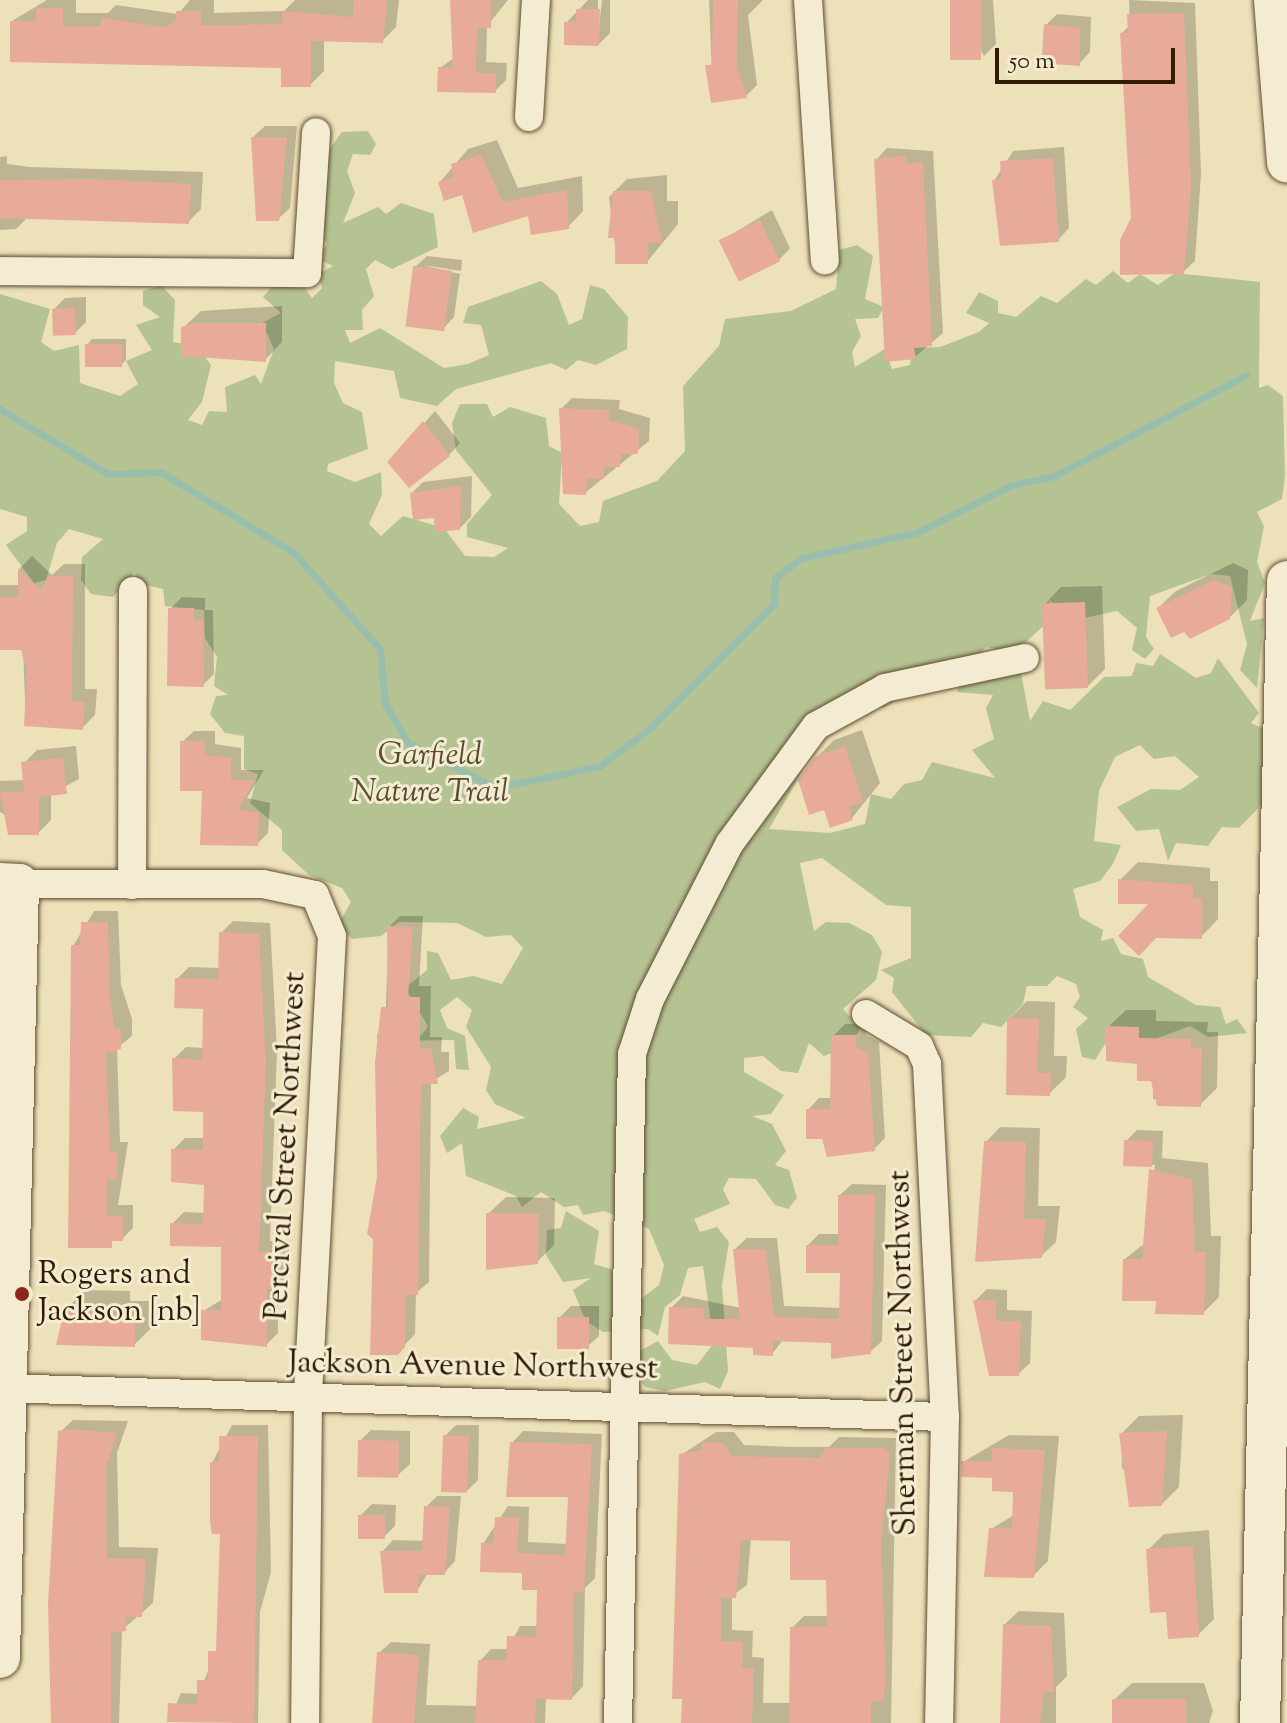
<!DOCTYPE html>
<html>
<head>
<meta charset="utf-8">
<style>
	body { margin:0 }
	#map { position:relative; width:1287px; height:1723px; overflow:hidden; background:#ede1b9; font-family:"Sorts Mill Goudy",serif }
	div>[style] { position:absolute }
	.green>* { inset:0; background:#b5c392 }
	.shadow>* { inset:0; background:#0003 }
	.stream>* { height:7px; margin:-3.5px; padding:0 3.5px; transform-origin:3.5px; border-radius:3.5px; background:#99bead }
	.building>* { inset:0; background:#e8ab99; transform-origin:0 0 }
	.roads { filter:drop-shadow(0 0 2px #604c31) drop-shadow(0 0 2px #604c31) }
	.street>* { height:28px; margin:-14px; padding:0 14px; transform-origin:14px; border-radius:14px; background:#f3ecd2 }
	.secondary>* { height:40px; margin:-20px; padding:0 20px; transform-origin:20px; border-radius:20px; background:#f3ecd2 }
	.dots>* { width:22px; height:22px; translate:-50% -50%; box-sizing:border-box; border:4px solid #f3ecd2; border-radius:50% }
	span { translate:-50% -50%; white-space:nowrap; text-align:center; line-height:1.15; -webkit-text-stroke:6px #f3ecd2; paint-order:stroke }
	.park-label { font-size:32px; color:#594d2f; font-style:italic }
	.street-label { font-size:32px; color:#311b04 }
	.poi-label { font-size:32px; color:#311b04 }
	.left { translate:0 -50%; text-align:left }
	.scale { position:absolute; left:995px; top:48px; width:180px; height:36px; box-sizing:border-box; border:4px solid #311b04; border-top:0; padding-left:10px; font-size:24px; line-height:28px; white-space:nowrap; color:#311b04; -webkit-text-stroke:6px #f3ecd2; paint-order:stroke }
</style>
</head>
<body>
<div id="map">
	<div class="green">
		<div style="clip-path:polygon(368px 131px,376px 144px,370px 155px,353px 154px,347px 171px,355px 193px,343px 223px,378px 207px,386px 214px,401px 203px,434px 214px,438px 247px,392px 269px,375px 260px,366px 269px,374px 296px,362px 310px,363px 330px,345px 330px,350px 343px,380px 328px,444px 368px,468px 364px,489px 355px,481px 325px,463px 323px,468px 307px,541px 281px,557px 294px,569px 325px,582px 319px,590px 285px,604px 289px,628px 317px,627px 349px,596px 365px,578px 360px,566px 370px,551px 363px,456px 389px,437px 406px,400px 398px,394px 371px,335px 361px,334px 383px,343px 403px,362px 412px,368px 449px,328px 464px,327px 471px,355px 482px,381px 472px,382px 495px,369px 524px,381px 536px,403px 516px,444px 528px,465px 556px,494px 557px,508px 548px,467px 537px,467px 524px,492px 495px,456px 450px,452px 423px,460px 404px,487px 404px,493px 417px,510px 407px,546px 418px,549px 446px,562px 453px,559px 504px,580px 526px,599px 522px,603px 501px,657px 481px,685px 451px,683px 386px,719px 346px,725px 319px,791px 311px,836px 289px,839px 250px,857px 245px,873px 256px,865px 299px,884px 307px,878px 318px,855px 319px,861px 336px,852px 352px,855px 367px,885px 349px,892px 369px,910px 365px,913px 348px,940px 347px,979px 332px,989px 323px,966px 313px,979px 292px,998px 301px,998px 313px,1016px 317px,1041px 296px,1057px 303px,1086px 279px,1096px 285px,1113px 271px,1128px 283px,1140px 274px,1158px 285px,1175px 273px,1260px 282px,1259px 388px,1268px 385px,1283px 396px,1285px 475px,1282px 499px,1257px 512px,1264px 526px,1257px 562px,1265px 583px,1250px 621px,1264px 618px,1257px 688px,1240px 670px,1247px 644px,1230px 576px,1211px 574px,1150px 596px,1146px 637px,1154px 649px,1145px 659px,1132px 650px,1137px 628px,1117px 611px,1074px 620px,1049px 600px,1053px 617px,1026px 642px,1006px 651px,986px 647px,972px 662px,883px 708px,862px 700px,807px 746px,802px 772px,769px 829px,830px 833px,865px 824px,871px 794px,891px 799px,904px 784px,922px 780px,932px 762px,995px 778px,972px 750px,994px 739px,986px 708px,993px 695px,957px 692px,962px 676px,1002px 667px,1021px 673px,1030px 721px,1043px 701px,1070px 710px,1104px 677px,1132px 676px,1136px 663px,1153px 666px,1160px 654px,1196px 678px,1211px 673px,1218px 658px,1259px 713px,1251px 723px,1271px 733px,1268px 798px,1239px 828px,1222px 827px,1208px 846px,1176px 843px,1168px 861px,1159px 829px,1136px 831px,1117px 807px,1151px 789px,1180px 790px,1199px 777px,1175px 756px,1154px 759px,1140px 745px,1115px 757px,1099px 791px,1094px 841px,1121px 845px,1113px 864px,1100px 881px,1073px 889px,1080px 917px,1103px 930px,1101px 941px,1113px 938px,1121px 954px,1143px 959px,1148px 977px,1196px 1005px,1220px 1007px,1226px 1024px,1237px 1019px,1247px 1033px,1208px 1037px,1190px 1026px,1144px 1043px,1106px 1043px,1095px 1060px,1082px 1057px,1076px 1029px,1088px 1018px,1073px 1007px,1080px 997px,1076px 984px,1057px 976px,1047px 986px,1027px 986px,1023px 1004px,1001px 1027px,983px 1023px,971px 1037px,926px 1035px,892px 992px,894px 978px,881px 970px,911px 958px,911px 907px,886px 905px,822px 858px,800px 863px,814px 931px,826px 922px,849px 923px,872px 935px,882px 952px,876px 980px,843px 1009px,861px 1028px,849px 1046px,824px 1056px,809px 1043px,798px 1073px,781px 1071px,763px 1056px,744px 1058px,744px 1072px,784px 1095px,771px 1114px,752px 1116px,772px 1124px,786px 1151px,775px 1165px,789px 1170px,797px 1198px,788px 1209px,775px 1205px,756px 1179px,729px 1178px,723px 1189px,730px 1204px,694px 1219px,700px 1232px,717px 1227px,729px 1242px,722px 1285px,728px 1371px,720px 1389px,705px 1382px,665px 1391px,645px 1387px,637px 1374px,636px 1353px,658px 1341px,672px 1360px,697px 1365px,714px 1343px,703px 1266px,688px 1268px,680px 1295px,665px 1307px,658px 1336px,648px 1329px,603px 1332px,586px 1321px,573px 1290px,591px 1278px,563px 1282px,546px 1255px,547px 1230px,561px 1228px,566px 1211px,599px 1231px,594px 1264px,617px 1271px,637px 1302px,659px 1285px,664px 1265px,649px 1229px,604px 1211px,583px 1215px,578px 1205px,564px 1207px,541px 1192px,522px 1207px,516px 1196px,466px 1176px,462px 1143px,447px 1153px,440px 1136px,463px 1108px,479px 1117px,477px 1129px,526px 1118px,495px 1104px,486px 1090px,491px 1067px,466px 1027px,472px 1010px,457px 997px,440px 1010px,447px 1028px,465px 1036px,469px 1070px,456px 1069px,454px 1040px,377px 1041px,377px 1033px,422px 1035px,428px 1026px,405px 988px,427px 970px,427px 951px,438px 953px,451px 980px,473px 976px,502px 984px,523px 948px,511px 935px,486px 937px,457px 923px,399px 922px,381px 936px,352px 939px,338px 925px,351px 902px,342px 888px,309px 875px,282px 850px,282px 830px,250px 803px,258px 774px,244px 769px,244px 736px,225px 733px,210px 714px,216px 696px,228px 695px,214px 686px,217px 657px,205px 638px,204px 610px,165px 606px,163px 589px,137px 583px,135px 572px,113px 597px,91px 594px,81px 580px,82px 557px,103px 539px,69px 529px,57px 543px,46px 580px,34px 583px,6px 545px,27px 531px,27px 517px,0 509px,0 294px,50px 309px,41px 342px,54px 351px,79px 345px,80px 383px,120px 396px,138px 384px,126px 361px,152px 350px,136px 325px,160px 317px,143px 305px,143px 291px,161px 285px,175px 300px,173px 342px,196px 346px,211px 365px,202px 402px,188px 420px,202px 425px,209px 411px,227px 412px,225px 387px,255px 375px,261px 384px,274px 349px,262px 323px,281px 313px,263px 297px,277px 281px,297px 278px,312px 298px,322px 288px,318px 274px,333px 266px,317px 259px,327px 244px,316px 227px,329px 171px,322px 159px,342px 132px)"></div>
	</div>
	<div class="shadow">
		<div style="clip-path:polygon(47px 0,76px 0,76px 13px,108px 13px,116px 5px,178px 14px,190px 0,214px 0,214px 13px,284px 11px,295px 0,399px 0,396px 27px,382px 41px,324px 40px,324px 71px,310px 85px,283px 66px,12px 21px)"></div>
		<div style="clip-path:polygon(453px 0,508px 0,487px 26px,486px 62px,507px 63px,506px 80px,495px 91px,440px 68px,455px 57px)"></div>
		<div style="clip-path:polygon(588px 0,598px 0,598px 36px,602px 0,610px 0,610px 33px,599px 44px,566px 23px)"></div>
		<div style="clip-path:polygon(709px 0,763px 0,748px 15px,757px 85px,746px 96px,713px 101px)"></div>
		<div style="clip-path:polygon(952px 0,993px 0,996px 44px,984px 56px)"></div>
		<div style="clip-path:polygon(1129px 0,1195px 3px,1201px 174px,1195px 261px,1183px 272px,1133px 218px,1122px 33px,1130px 25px)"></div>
		<div style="clip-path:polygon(1057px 14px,1091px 17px,1090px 52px,1079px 64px,1046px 25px)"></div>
		<div style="clip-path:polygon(265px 126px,297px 126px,290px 208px,278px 219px,253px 137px)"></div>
		<div style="clip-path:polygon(497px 140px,518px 188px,582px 176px,583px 211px,568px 227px,440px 182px,468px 149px)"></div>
		<div style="clip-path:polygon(1064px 147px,1069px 228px,1058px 240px,994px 181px,1013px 151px)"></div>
		<div style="clip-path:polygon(887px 148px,933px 151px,943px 333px,915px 357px,876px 160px)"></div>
		<div style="clip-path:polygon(7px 156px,7px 164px,30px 167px,203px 172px,201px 209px,188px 222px,29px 216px,16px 229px,0 230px,0 157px)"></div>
		<div style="clip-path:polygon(667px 175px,667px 201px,678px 201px,678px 224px,647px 262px,617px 262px,609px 197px,627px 179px)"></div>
		<div style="clip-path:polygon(772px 210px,790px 248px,779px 260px,721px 241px)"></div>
		<div style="clip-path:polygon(427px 256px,462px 260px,461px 271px,422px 265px,460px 274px,454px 317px,443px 329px,415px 267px)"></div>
		<div style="clip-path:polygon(86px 297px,86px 322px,75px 333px,54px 309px,65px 298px)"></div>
		<div style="clip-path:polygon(282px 306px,282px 342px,265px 360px,183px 328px,201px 311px)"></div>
		<div style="clip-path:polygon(92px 339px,126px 339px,126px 360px,121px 365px,87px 345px)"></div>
		<div style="clip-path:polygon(572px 398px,620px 400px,619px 409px,650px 418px,649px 441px,585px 493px,561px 409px)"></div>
		<div style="clip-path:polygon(435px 411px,460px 443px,449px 455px,390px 462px)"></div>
		<div style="clip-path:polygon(472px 476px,471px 517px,459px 529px,412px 493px,423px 482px)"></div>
		<div style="clip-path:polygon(32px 556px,52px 575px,64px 564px,85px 564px,85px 689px,97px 689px,95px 715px,82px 728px,26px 724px,23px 648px,0 648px,0 585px,20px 585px,20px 568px)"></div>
		<div style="clip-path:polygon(1233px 563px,1248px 570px,1247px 600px,1229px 618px,1185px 630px,1158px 608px,1176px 591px)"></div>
		<div style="clip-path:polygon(1102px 586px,1105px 669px,1088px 686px,1044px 605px,1061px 587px)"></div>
		<div style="clip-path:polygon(182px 597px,205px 598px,205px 610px,213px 610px,214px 674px,203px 685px,170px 609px)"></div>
		<div style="clip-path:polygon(862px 730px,880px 783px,852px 818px,816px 758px,834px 740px)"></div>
		<div style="clip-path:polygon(194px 731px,215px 731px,215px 744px,241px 748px,241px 770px,264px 770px,247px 798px,270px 803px,268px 833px,257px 844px,204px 789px,182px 742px)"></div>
		<div style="clip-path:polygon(76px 746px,79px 779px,51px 794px,51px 820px,38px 833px,0 812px,0 781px,25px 780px,24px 763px,37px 750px)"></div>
		<div style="clip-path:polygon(1138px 862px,1210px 868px,1210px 881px,1218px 881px,1218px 919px,1201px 937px,1120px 880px)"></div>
		<div style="clip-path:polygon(94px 911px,118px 911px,121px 985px,132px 1019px,132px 1036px,117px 1048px,120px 1142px,128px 1142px,118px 1205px,133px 1205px,133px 1228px,122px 1239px,70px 1246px,73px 946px)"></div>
		<div style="clip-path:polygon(400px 916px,423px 916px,419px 986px,431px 986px,430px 1037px,442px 1037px,441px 1052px,449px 1052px,449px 1071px,431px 1082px,429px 1282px,416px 1293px,415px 1334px,397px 1353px,379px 1177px,389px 927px)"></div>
		<div style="clip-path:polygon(233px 921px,270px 923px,277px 1050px,270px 1241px,289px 1241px,288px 1275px,278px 1286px,278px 1333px,266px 1345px,203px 1311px,223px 1299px,223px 1245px,172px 1224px,184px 1212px,205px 1213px,204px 1183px,173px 1150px,185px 1138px,205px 1138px,205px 1110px,174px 1059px,186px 1047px,204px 1048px,205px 1007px,177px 979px,189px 967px,220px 968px,221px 933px)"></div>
		<div style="clip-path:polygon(1027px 1001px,1055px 1002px,1054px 1056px,1067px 1056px,1066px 1077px,1049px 1094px,1008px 1093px,1009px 1019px)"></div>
		<div style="clip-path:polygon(1126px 1010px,1156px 1010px,1156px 1021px,1208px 1022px,1207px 1032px,1218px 1032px,1217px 1088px,1200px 1105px,1153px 1099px,1153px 1079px,1108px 1027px)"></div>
		<div style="clip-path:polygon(845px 1024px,866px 1024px,866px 1035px,879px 1042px,885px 1138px,874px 1149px,824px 1137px,808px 1110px,819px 1098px,832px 1098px,833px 1036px)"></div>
		<div style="clip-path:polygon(1000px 1127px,1040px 1128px,1038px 1206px,1060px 1206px,1056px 1242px,1041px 1256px,986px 1142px)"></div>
		<div style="clip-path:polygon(1137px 1130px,1163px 1131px,1162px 1158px,1208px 1163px,1211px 1236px,1221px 1236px,1219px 1297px,1203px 1313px,1158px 1299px,1125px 1259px,1145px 1243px,1155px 1165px,1125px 1164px,1126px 1141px)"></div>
		<div style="clip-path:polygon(852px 1184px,886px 1185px,882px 1341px,870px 1352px,833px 1341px,783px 1340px,772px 1354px,671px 1308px,683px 1296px,741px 1308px,735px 1249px,747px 1238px,777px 1238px,784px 1306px,841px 1308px,842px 1271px,808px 1245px,819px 1234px,840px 1234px,840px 1195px)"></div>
		<div style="clip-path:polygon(506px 1197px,555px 1198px,554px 1245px,537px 1262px,488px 1214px)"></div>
		<div style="clip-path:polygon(987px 1289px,1007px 1290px,1007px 1310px,1032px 1311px,1030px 1363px,1018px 1374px,976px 1300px)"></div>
		<div style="clip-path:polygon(85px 1290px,130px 1291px,130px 1301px,152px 1301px,152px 1327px,134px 1345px,67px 1308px)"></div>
		<div style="clip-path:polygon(571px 1306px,599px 1306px,599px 1336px,587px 1347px,559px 1318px)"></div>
		<div style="clip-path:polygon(1183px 1415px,1179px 1487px,1162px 1504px,1122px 1468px,1121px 1434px,1139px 1416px)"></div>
		<div style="clip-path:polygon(73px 1420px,128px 1421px,117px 1453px,119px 1547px,158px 1548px,153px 1603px,122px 1630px,119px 1723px,51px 1723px,60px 1432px)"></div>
		<div style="clip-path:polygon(232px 1425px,268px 1425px,271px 1572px,260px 1612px,258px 1723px,169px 1720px,181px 1693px,199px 1694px,219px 1643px,222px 1532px,212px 1463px)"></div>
		<div style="clip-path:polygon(456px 1425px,479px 1425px,478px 1480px,466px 1492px,445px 1436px)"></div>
		<div style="clip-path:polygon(371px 1430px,410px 1431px,410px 1464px,398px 1475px,360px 1441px)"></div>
		<div style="clip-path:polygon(523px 1431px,602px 1434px,595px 1578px,585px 1588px,583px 1686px,572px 1698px,546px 1697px,545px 1723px,375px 1723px,379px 1653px,391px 1642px,430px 1644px,426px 1705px,478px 1706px,480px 1661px,491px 1649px,508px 1649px,520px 1626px,538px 1626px,540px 1588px,483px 1544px,508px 1506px,529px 1507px,528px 1542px,567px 1544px,570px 1495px,512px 1443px)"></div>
		<div style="clip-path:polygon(evenodd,716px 1432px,734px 1432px,744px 1445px,792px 1447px,829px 1447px,839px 1437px,896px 1438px,891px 1723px,683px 1723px,681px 1455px,716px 1432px,751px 1538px,792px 1539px,828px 1578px,829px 1616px,804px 1616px,792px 1628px,791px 1703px,763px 1703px,764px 1658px,752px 1657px,753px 1631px,732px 1630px,732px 1596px,747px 1585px,751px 1538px)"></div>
		<div style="clip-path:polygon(1009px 1435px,1059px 1436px,1048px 1561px,1033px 1576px,991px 1529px,1014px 1515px,1015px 1490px,963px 1462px)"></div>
		<div style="clip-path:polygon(437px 1496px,461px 1496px,455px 1561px,444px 1573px,428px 1573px,417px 1591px,382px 1552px,393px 1540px,425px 1541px,426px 1507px)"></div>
		<div style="clip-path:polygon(372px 1504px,396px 1505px,395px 1526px,384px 1537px,360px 1516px)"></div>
		<div style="clip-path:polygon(1209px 1530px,1214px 1619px,1198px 1635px,1168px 1609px,1148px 1550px,1164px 1534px)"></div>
		<div style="clip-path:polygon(1019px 1611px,1064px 1613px,1067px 1676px,1056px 1687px,1056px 1723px,1002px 1723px,1005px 1624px)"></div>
		<div style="clip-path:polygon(1132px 1683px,1204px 1683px,1213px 1711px,1209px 1723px,1114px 1723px,1114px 1700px)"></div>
	</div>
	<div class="stream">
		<div style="left:0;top:409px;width:126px;rotate:31deg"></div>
		<div style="left:108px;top:474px;width:53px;rotate:-2.2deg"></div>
		<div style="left:161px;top:472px;width:156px;rotate:31.3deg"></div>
		<div style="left:294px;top:553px;width:129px;rotate:48.1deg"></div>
		<div style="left:380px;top:649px;width:54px;rotate:84.7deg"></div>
		<div style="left:385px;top:703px;width:46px;rotate:60.1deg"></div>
		<div style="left:408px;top:743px;width:98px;rotate:27.3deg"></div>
		<div style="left:495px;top:788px;width:107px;rotate:-11.8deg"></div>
		<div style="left:600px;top:766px;width:63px;rotate:-37.2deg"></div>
		<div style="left:650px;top:728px;width:175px;rotate:-45deg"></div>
		<div style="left:774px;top:604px;width:26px;rotate:-88deg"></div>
		<div style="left:775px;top:578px;width:34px;rotate:-37deg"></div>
		<div style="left:802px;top:558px;width:119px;rotate:-12.6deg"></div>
		<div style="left:918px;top:532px;width:105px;rotate:-26.6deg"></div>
		<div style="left:1012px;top:485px;width:43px;rotate:-12.1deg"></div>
		<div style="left:1054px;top:476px;width:217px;rotate:-27.7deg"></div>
	</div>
	<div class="building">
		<div style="clip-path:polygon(354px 0,387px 0,383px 43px,311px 41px,311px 87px,281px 87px,281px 68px,10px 62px,10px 21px,36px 21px,36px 8px,63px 8px,63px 26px,101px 26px,101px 18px,165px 27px,176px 21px,176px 11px,201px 11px,201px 25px,238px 25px,282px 24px,282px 11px,353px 17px)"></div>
		<div style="clip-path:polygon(450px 0,491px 0,491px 28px,477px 28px,476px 73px,496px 73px,496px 93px,437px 92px,438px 67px,453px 67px)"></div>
		<div style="clip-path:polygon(713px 0,738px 0,737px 66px,747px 98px,711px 103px,705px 65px,712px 65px)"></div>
		<div style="left:950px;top:0;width:31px;height:60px"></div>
		<div style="clip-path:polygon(576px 9px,600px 9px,599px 46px,564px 45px,564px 22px,576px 22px)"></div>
		<div style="clip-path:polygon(1184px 13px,1191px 187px,1184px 274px,1120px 275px,1120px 240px,1131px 218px,1120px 33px,1128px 33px,1127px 14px)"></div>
		<div style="clip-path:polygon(1044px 24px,1080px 28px,1080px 66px,1052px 64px,1052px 56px,1042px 55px)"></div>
		<div style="clip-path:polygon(251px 137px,287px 137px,279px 221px,256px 221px)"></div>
		<div style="clip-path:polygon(481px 155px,503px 202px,567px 190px,569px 229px,531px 235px,528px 216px,473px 233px,462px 195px,444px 201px,438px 182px,454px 177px,451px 164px)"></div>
		<div style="clip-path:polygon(906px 155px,907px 164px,923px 162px,932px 346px,914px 348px,916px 359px,885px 362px,874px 159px)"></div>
		<div style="clip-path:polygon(1053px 158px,1059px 242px,1000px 246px,992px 180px,1001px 179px,1000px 161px)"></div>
		<div style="clip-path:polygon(93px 179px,191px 184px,189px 224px,0 218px,0 180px)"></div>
		<div style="clip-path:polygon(613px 191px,651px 191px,662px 243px,648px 243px,648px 264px,615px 264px,615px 238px,608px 238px)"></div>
		<div style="left:760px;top:220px;width:46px;height:46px;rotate:64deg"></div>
		<div style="left:413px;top:266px;width:39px;height:61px;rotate:7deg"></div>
		<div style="left:75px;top:308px;width:27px;height:23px;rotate:88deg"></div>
		<div style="clip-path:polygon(195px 323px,266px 323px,266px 362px,181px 356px,181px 327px)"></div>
		<div style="left:85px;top:344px;width:37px;height:23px"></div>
		<div style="clip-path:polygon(559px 408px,609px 410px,609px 420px,639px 429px,638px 454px,621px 454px,620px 467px,604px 467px,604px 479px,587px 478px,586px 495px,563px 494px)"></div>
		<div style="clip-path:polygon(423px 421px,450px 456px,409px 488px,387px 462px)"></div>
		<div style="clip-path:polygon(461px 486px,460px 530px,435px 532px,434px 518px,413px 520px,410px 493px)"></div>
		<div style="clip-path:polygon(18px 568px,41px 590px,48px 576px,73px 576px,72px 701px,85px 702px,83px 730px,24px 726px,27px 669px,21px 650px,0 650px,0 597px,18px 597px)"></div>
		<div style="clip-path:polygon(1214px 580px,1232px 587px,1230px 619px,1190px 639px,1184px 632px,1171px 638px,1156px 608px)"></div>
		<div style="left:1085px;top:602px;width:86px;height:43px;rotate:88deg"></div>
		<div style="clip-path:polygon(168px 608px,194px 608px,194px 620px,203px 621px,204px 687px,167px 686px)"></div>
		<div style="clip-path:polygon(180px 741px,205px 741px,205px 755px,231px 758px,231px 780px,255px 780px,238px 809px,259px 813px,258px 846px,200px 845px,202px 791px,180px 791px)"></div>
		<div style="clip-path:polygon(845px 746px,863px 802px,849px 807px,853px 820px,830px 828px,824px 810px,809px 815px,798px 780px,815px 757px)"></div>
		<div style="clip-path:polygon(63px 758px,67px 794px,39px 797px,39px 835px,8px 835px,0 792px,24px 792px,21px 762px)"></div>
		<div style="clip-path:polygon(1118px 879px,1193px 885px,1193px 898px,1202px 898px,1202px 939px,1156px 938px,1139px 956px,1118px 936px,1148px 904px,1118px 904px)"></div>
		<div style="clip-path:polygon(81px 922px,108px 922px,110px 997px,115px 1029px,121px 1029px,121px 1049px,106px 1053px,110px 1152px,117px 1152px,117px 1179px,107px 1179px,107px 1216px,123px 1216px,123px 1241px,112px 1241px,112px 1248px,68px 1248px,71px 945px,80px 945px)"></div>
		<div style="clip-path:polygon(387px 926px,413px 927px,408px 997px,420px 997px,420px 1048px,431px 1048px,438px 1084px,421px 1084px,418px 1295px,405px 1295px,405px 1347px,398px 1355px,370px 1355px,373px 1239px,367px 1234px,377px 1177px,375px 1062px,381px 1007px,388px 1007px)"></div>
		<div style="clip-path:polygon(219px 932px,259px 934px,266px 1063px,259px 1252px,278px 1252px,277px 1289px,267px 1289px,267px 1347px,201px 1340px,201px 1310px,221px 1310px,221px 1247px,170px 1246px,170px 1223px,203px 1224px,204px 1185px,171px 1182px,171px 1149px,203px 1150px,203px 1112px,173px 1111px,172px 1058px,202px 1060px,203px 1009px,174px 1008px,175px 978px,218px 979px)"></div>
		<div style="clip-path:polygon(1007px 1018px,1039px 1019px,1037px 1073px,1051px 1073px,1050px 1096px,1006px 1095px)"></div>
		<div style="clip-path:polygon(1106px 1026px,1139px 1027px,1139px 1038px,1191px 1039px,1191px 1048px,1202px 1048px,1201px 1107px,1157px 1106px,1151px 1081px,1137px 1081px,1137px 1064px,1106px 1061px)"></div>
		<div style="clip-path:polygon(831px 1035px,856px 1035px,856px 1047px,868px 1053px,875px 1151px,827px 1157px,822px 1139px,806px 1139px,806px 1109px,830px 1109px)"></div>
		<div style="left:1124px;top:1140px;width:29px;height:26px;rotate:2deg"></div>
		<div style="clip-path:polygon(984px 1141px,1026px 1142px,1024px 1219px,1046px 1219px,1042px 1258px,975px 1262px)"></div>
		<div style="clip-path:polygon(1149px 1169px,1192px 1179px,1195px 1252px,1206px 1252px,1204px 1315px,1155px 1314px,1156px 1301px,1122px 1301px,1123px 1259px,1142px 1259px)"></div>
		<div style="clip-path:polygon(838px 1195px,875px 1195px,871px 1354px,831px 1359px,831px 1343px,773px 1341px,773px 1356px,753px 1355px,753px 1348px,668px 1344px,669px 1307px,704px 1308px,704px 1319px,740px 1319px,733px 1249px,766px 1249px,774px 1317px,839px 1319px,840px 1273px,806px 1273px,806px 1245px,838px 1245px)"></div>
		<div style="clip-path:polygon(486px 1213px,539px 1214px,538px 1264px,486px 1270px)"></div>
		<div style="clip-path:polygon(973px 1300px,996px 1300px,996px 1321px,1021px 1321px,1019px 1376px,989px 1376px)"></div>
		<div style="clip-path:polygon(65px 1307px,114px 1308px,113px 1318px,135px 1318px,135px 1347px,56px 1345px)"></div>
		<div style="left:557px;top:1317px;width:32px;height:32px"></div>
		<div style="clip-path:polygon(69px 1429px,117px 1433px,106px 1466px,107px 1558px,146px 1559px,142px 1617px,126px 1617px,126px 1631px,111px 1633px,111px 1723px,51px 1723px,48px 1605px,58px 1431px)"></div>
		<div style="clip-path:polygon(1167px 1431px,1162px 1506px,1129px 1507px,1119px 1433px)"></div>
		<div style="left:443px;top:1435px;width:26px;height:57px;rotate:2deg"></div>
		<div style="clip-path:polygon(219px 1436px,258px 1436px,254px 1723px,167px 1722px,168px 1703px,197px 1705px,197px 1680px,208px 1680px,208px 1651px,216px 1651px,220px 1534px,212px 1534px,210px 1522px,210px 1462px,219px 1462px)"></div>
		<div style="left:358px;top:1440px;width:41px;height:37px;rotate:1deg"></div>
		<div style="clip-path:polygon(510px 1442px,592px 1444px,584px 1592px,574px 1591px,572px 1700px,536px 1699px,535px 1723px,475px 1723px,478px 1660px,506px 1660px,507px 1636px,536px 1637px,537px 1590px,522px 1590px,522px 1573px,480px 1572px,481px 1543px,493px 1543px,495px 1517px,519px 1518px,517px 1553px,565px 1555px,568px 1497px,506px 1497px)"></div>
		<div style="clip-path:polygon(702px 1442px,723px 1443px,732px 1456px,820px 1458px,826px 1448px,885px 1448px,890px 1455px,881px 1545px,886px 1682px,883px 1701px,871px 1701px,871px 1723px,789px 1723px,790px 1627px,827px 1626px,826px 1580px,790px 1580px,790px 1541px,741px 1540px,736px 1598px,721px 1598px,721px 1641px,743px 1642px,742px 1668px,754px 1668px,752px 1723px,681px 1723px,682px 1699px,672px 1699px,679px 1454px,702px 1450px)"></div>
		<div style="clip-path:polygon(992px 1448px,1045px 1450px,1034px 1578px,984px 1577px,989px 1528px,1012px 1529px,1013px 1492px,992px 1491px,992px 1478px,961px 1477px,961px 1461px,992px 1461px)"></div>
		<div style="clip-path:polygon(424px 1506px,450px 1507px,445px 1575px,418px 1575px,418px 1593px,384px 1593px,380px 1551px,422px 1551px)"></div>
		<div style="left:358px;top:1515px;width:27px;height:24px"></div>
		<div style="clip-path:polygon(1193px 1546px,1199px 1637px,1168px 1639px,1166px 1612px,1150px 1613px,1146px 1549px)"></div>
		<div style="clip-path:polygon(1003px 1624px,1051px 1626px,1054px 1692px,1044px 1692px,1040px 1723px,1000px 1723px)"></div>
		<div style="left:377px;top:1652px;width:42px;height:71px;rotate:4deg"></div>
		<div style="left:1112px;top:1699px;width:74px;height:24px"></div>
	</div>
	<div class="roads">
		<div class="street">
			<div style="left:808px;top:0;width:261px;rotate:86.3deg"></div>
			<div style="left:529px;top:117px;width:117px;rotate:-86.6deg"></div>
			<div style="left:0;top:271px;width:307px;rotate:0.4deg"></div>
			<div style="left:307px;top:273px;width:141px;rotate:-86.3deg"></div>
			<div style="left:19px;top:884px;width:244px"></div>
			<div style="left:263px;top:884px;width:53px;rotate:11.9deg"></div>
			<div style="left:315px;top:895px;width:44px;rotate:67.5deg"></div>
			<div style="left:332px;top:936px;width:461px;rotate:93deg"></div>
			<div style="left:308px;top:1396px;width:327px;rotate:90.5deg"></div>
			<div style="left:132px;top:885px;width:294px;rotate:-89.8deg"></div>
			<div style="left:866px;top:1014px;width:62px;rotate:31.1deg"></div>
			<div style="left:919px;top:1046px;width:20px;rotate:66deg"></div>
			<div style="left:927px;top:1064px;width:353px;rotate:87.1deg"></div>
			<div style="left:945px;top:1417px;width:306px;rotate:91.1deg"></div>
			<div style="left:0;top:1388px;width:945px;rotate:1.76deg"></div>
			<div style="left:618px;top:1723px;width:669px;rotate:-88.8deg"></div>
			<div style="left:632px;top:1054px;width:58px;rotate:-71.9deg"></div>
			<div style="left:650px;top:999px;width:175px;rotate:-62.9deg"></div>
			<div style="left:730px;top:843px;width:145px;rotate:-53.7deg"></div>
			<div style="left:816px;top:726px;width:79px;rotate:-28.8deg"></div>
			<div style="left:885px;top:688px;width:143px;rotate:-12.1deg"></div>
		</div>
		<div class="secondary">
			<div style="left:1274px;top:0;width:163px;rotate:85.4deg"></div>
			<div style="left:0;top:883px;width:19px;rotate:3deg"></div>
			<div style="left:19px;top:884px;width:774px;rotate:91.41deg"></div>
			<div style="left:1260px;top:1723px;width:1142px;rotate:-88.65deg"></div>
		</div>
	</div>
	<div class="dots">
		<div style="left:22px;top:1294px;background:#8f2418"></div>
	</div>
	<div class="park-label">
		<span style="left:430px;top:775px">Garfield<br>Nature Trail</span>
	</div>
	<div class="street-label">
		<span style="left:287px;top:1146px;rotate:-87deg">Percival Street Northwest</span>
		<span style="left:904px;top:1353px;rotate:-91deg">Sherman Street Northwest</span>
		<span style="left:473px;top:1367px;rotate:1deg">Jackson Avenue Northwest</span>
	</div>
	<div class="poi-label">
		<span class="left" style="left:38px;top:1294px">Rogers and<br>Jackson [nb]</span>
	</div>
	<div class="scale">50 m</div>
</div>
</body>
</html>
